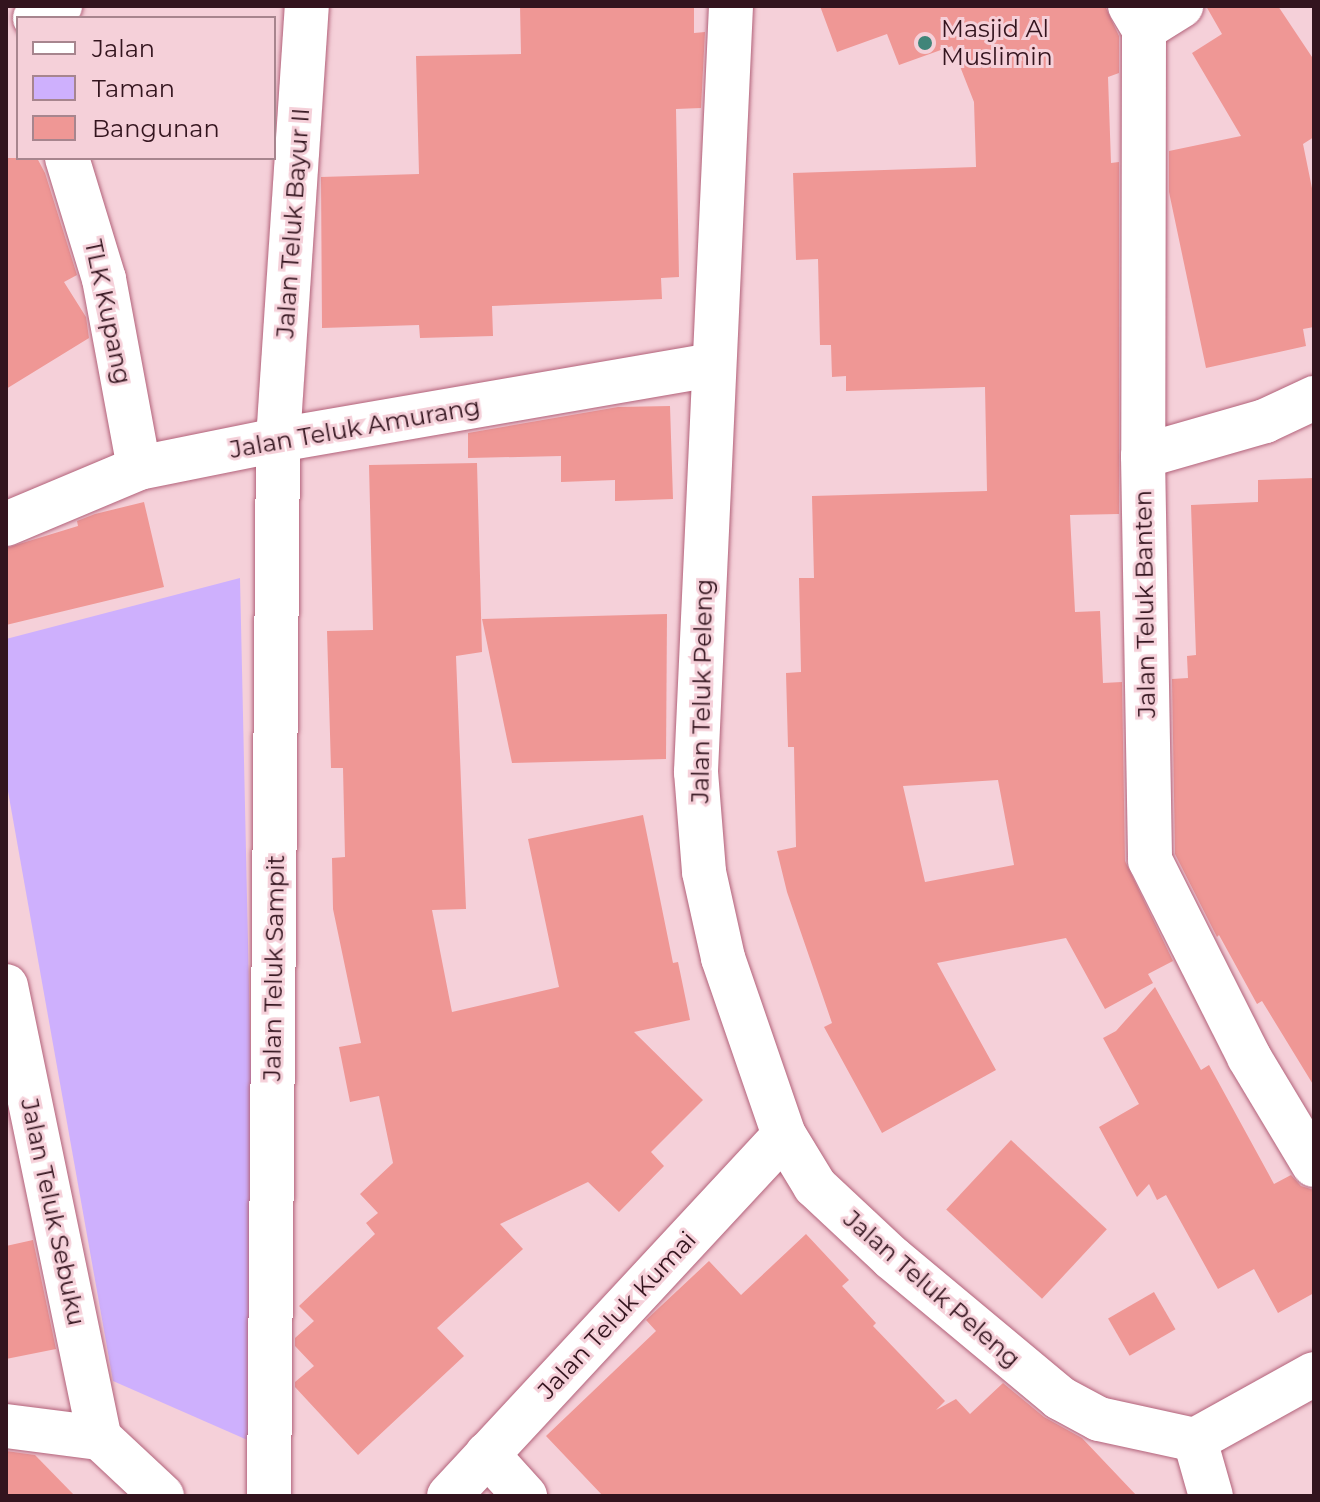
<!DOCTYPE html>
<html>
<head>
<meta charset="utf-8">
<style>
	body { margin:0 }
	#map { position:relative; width:1320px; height:1502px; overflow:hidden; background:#f5d0d9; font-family:Montserrat,sans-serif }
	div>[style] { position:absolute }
	.green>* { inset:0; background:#ceb0fd }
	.building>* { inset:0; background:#ef9795; transform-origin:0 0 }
	.roads { filter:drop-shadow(0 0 2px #b2627a) drop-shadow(0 0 2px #b2627a) }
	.minor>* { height:44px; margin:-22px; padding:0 22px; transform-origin:22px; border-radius:22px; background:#fff }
	.dots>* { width:22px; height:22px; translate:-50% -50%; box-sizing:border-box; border:4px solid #f5d0d9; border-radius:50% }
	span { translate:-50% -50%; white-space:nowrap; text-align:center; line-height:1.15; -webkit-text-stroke:6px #f5d0d9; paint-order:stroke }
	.poi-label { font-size:24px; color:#33141e }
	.left { translate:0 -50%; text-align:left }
	.street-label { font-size:24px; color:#33141e }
	.frame { position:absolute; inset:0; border:8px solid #33141e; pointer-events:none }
	.legend { position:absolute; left:16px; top:16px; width:260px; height:144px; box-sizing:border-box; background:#f5d0d9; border:2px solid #a7858e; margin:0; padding:10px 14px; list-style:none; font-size:24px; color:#33141e }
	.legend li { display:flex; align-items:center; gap:16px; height:40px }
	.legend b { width:40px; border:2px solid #a7858e }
</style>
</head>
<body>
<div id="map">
	<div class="green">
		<div style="clip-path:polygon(240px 578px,259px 1445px,113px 1381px,6px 780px,6px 639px)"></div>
	</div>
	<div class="building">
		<div style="clip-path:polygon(520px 6px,694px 6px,694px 33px,705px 32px,701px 108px,676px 109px,679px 277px,661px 278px,662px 299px,492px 306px,493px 336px,420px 338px,419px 325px,322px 328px,321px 177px,419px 174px,416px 56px,521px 54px)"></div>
		<div style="clip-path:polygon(evenodd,820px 6px,1105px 6px,1119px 36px,1119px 73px,1108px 77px,1111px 163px,1119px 162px,1119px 514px,1070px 515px,1075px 612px,1100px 611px,1103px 683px,1122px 682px,1125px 861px,1173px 961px,1148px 974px,1153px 983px,1105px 1009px,1066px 938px,937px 963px,996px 1070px,882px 1133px,824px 1027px,832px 1023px,787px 892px,777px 851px,796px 847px,794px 747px,788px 747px,786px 673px,801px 672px,799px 578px,814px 578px,812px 496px,987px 491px,985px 387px,846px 391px,846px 376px,832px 377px,831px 345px,820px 345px,818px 259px,796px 260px,793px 173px,976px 167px,974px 102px,952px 46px,899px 65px,887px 34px,837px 52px,820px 6px,998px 780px,1014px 865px,925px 882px,903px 786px,998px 780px)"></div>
		<div style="clip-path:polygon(1206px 6px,1278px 6px,1314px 60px,1314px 137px,1303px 144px,1314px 198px,1314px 327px,1303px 329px,1306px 346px,1206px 368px,1169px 192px,1169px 151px,1241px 136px,1192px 53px,1222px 34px)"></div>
		<div style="clip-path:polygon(6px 158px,37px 158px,45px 173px,77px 275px,64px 282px,86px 317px,89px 338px,6px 389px)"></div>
		<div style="clip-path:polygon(670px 406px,673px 499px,615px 501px,615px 480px,561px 482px,561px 456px,468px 458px,468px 433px,618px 407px)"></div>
		<div style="clip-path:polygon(477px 463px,482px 652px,456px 656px,466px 909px,432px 910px,452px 1012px,559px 987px,528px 839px,643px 815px,673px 963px,678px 962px,690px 1020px,634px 1032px,703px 1100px,651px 1152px,664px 1166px,619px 1212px,588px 1182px,500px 1224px,523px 1249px,437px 1328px,464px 1356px,358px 1455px,295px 1387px,295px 1382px,314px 1366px,295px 1346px,295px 1338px,314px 1321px,299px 1306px,375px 1234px,366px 1223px,378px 1213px,360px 1194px,393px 1163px,379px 1096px,350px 1102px,339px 1047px,361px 1043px,333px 909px,332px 858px,345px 857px,343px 768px,331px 768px,327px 631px,373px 630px,369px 465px)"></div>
		<div style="clip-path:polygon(1314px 478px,1314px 1086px,1262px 1001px,1257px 1004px,1219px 935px,1217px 937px,1175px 854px,1172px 679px,1188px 678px,1187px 656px,1196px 655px,1191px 505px,1258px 502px,1258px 480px)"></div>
		<div style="clip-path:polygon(144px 502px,164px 587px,6px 625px,6px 548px,78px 526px,77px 521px,95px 514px)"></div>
		<div style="clip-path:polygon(667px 614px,666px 759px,512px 763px,482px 619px)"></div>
		<div style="clip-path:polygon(1155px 987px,1201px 1070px,1209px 1065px,1274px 1184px,1291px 1175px,1301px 1186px,1314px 1190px,1314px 1293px,1278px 1313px,1254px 1269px,1218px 1289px,1166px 1195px,1157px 1200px,1149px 1184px,1137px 1197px,1099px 1127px,1139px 1104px,1103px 1038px,1116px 1031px)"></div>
		<div style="left:1011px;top:1140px;width:131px;height:95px;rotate:43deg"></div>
		<div style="clip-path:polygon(806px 1234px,849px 1280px,842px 1286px,876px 1323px,873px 1326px,945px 1401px,936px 1410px,956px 1399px,970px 1414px,1003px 1383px,1044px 1417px,1082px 1438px,1137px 1496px,603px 1496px,546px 1436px,656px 1331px,646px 1320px,709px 1261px,741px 1295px)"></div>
		<div style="clip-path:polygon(33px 1240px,56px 1349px,6px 1359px,6px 1246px)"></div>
		<div style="left:1154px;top:1292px;width:43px;height:53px;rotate:60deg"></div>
		<div style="clip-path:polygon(6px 1451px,35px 1455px,75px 1496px,6px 1496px)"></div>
	</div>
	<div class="roads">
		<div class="minor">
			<div style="left:731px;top:6px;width:767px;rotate:92.62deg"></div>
			<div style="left:696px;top:772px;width:100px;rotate:85.4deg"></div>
			<div style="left:704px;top:872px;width:88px;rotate:77.5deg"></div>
			<div style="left:723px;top:958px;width:187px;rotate:71deg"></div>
			<div style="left:784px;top:1135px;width:60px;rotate:58.7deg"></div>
			<div style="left:815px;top:1186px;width:105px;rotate:43.1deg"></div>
			<div style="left:892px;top:1258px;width:219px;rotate:39.8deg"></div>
			<div style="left:1060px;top:1398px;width:44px;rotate:28.3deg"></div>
			<div style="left:1099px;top:1419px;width:98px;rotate:12.3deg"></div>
			<div style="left:1195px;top:1440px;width:136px;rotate:-29deg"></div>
			<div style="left:1130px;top:6px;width:27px;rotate:59deg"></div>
			<div style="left:1144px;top:29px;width:427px;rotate:90.1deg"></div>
			<div style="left:1143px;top:456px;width:404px;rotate:89deg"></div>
			<div style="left:1150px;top:860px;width:220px;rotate:63.3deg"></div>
			<div style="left:1249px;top:1057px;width:126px;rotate:59deg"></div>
			<div style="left:35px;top:18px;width:28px;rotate:-26deg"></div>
			<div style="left:1144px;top:29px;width:44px;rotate:-31.9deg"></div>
			<div style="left:67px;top:158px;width:127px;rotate:73deg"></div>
			<div style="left:104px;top:279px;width:192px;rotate:79.5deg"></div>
			<div style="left:1143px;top:456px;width:127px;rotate:-16deg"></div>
			<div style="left:1265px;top:421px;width:54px;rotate:-25.1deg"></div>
			<div style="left:6px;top:524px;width:144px;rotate:-22.8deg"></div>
			<div style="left:139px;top:468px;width:142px;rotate:-11.4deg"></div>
			<div style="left:278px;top:440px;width:441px;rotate:-9.8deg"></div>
			<div style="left:6px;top:986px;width:462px;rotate:78.3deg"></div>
			<div style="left:6px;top:1426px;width:95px;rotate:7.3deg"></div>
			<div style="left:100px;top:1438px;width:85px;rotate:43.1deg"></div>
			<div style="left:1195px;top:1440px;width:58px;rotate:74.1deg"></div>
			<div style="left:487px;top:1454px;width:57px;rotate:47.9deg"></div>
			<div style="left:269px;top:1496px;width:1056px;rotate:-89.51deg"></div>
			<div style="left:278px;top:440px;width:435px;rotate:-86.2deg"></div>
			<div style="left:449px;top:1496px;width:492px;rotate:-47.1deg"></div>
		</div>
	</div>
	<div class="dots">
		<div style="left:925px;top:43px;background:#408579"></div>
	</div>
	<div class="poi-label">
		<span class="left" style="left:941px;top:43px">Masjid Al<br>Muslimin</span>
	</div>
	<div class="street-label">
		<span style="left:293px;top:223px;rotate:-86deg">Jalan Teluk Bayur II</span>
		<span style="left:108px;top:312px;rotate:78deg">TLK Kupang</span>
		<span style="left:355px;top:428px;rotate:-10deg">Jalan Teluk Amurang</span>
		<span style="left:1145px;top:604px;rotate:-91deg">Jalan Teluk Banten</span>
		<span style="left:702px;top:691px;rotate:-89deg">Jalan Teluk Peleng</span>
		<span style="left:274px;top:968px;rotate:-89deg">Jalan Teluk Sampit</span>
		<span style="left:53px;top:1212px;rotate:78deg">Jalan Teluk Sebuku</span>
		<span style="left:932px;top:1289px;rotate:41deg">Jalan Teluk Peleng</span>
		<span style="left:617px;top:1315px;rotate:-47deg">Jalan Teluk Kumai</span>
	</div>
	<div class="frame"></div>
	<ul class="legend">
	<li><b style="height:10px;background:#fff"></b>Jalan</li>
	<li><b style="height:22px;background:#ceb0fd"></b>Taman</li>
	<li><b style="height:22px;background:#ef9795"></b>Bangunan</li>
	</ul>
</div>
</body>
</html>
